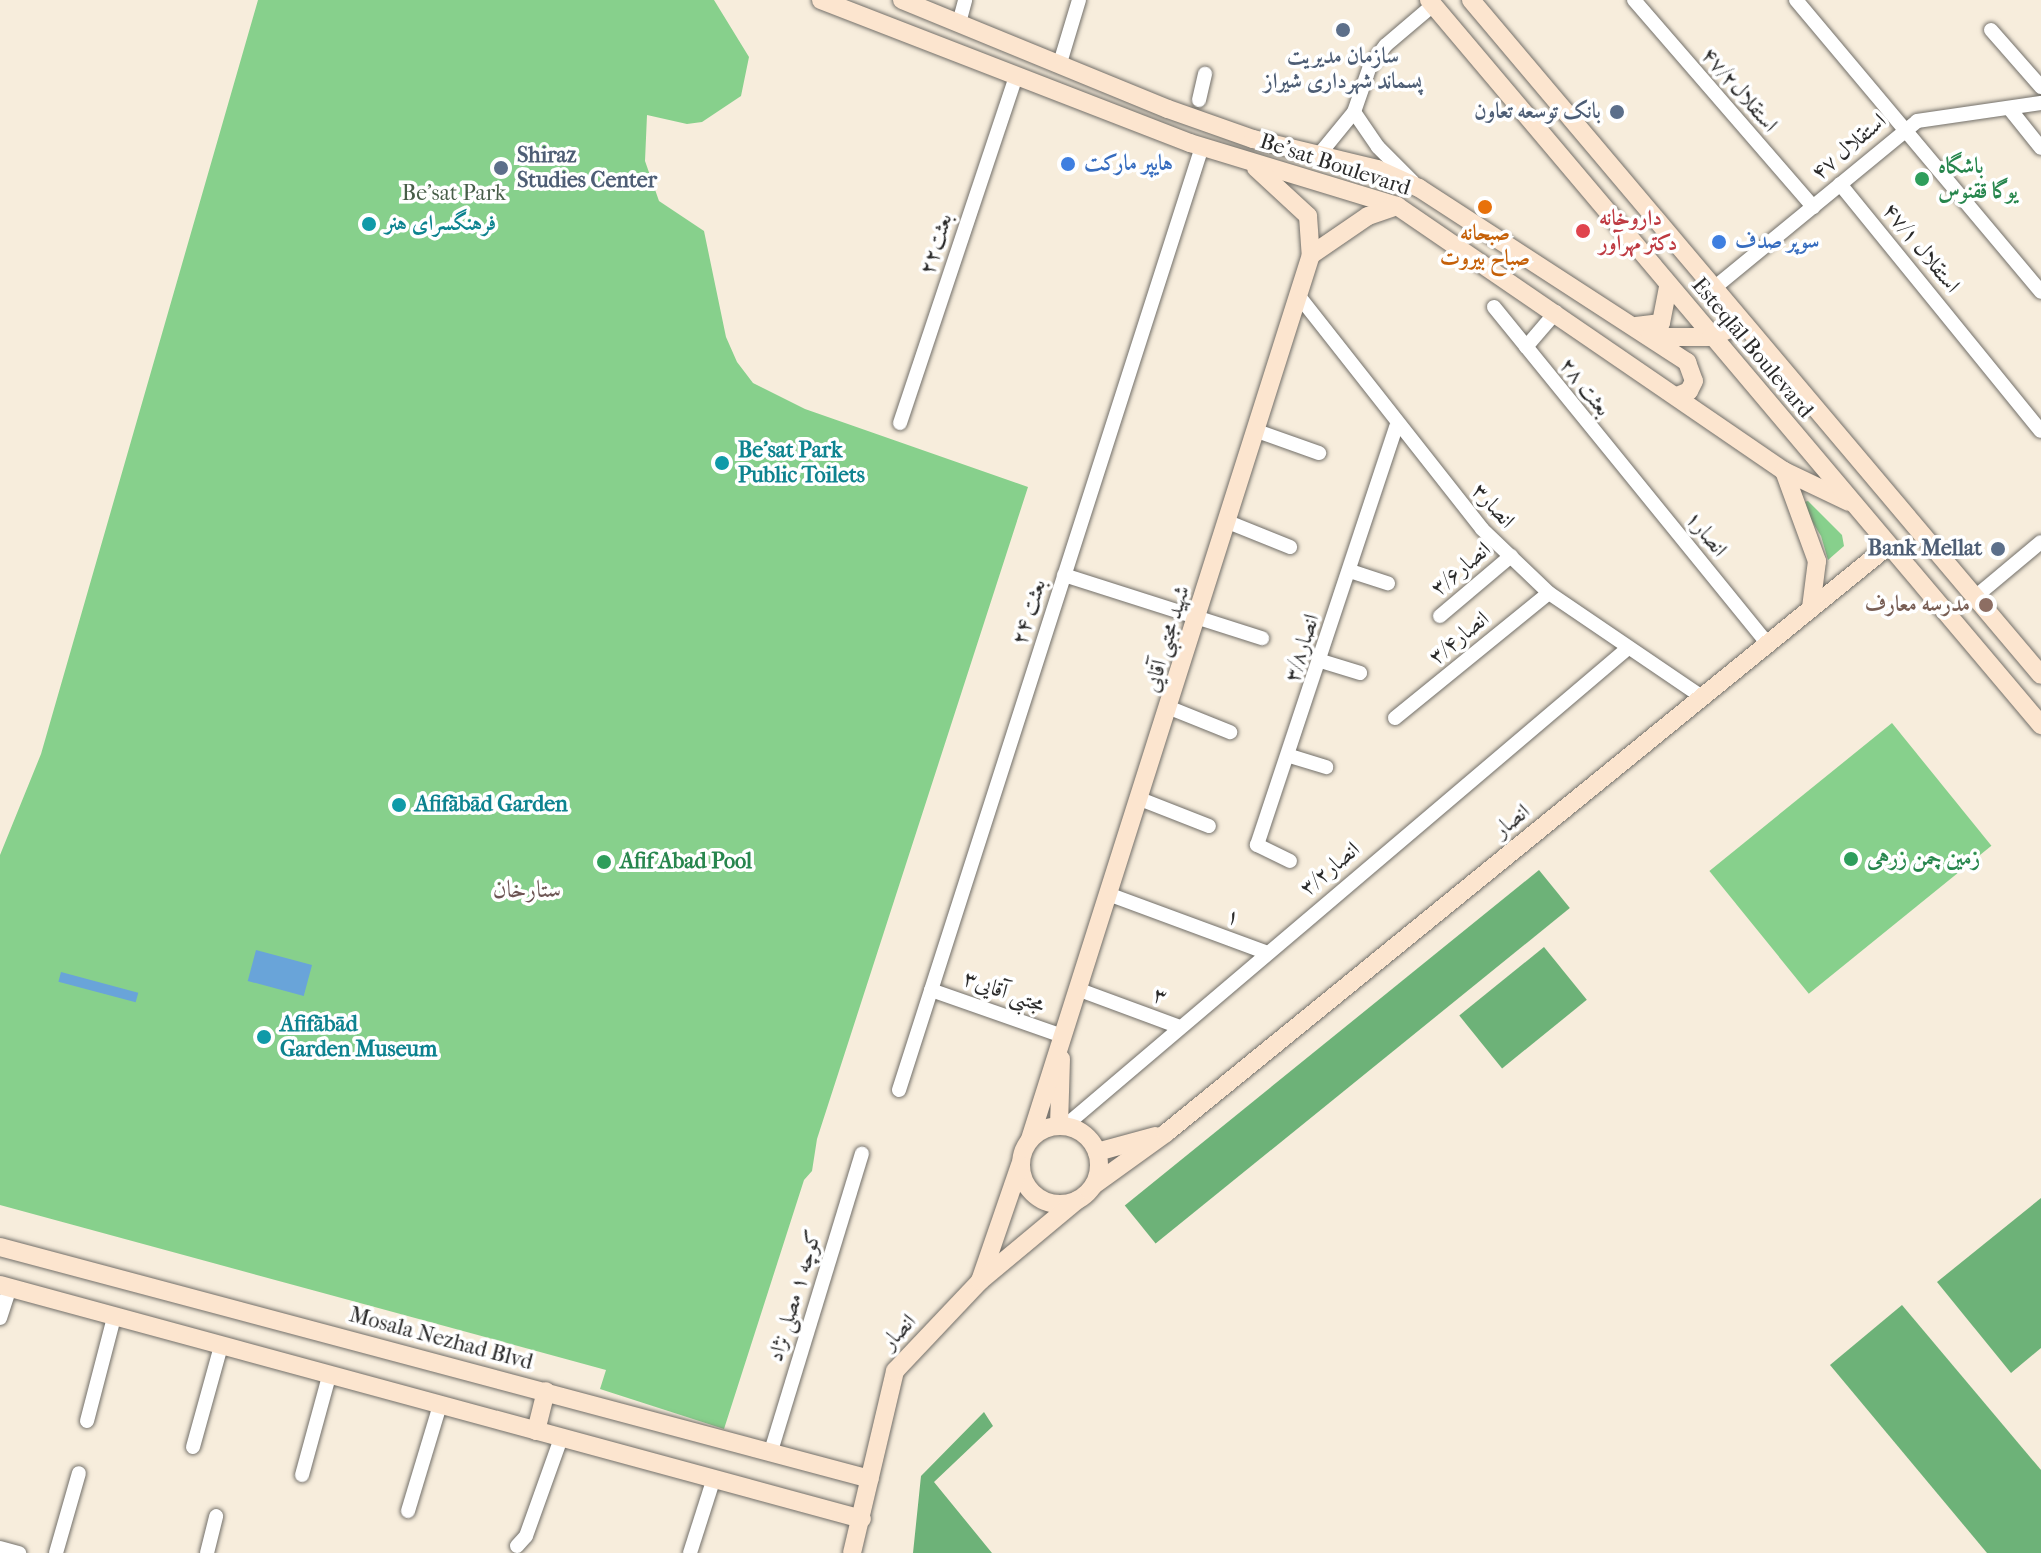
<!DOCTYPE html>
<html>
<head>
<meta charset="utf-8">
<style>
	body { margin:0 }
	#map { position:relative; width:2041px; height:1553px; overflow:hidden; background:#f7eddc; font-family:"IM FELL French Canon",Amiri,serif }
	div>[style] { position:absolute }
	.green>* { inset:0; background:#87d08c; transform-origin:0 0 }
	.forest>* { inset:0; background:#6db278; transform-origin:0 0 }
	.water>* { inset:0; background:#69a4d9; transform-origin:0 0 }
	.roads { filter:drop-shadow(0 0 2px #726f69) drop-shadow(0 0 2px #726f69) }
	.street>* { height:14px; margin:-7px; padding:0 7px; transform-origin:7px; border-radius:7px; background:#fff }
	.secondary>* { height:18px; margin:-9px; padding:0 9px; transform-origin:9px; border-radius:9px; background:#fce5cf }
	.secondary>.ring { margin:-9px; padding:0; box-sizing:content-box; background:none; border:18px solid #fce5cf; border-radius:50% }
	.dots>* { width:22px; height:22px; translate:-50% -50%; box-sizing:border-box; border:4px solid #fff; border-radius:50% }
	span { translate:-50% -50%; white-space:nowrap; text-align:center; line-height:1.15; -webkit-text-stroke:7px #fff; paint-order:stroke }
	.service-label { font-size:22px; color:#4e5e75; font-weight:700 }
	.right { translate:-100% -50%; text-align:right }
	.left { translate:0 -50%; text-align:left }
	.street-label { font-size:22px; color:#2b2b2b }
	.shop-label { font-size:22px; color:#366cbe; font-weight:700 }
	.leisure-label { font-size:22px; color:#27864d; font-weight:700 }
	.park-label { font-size:22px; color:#475d48 }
	.health-label { font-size:22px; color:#be3a42; font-weight:700 }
	.culture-label { font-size:22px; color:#0d838f; font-weight:700 }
	.food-label { font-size:22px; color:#c56008; font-weight:700 }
	.education-label { font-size:22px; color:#785e54; font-weight:700 }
	.neighbourhood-label { font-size:24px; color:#6d5554 }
</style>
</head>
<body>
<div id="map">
	<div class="green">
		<div style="clip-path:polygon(258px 0,714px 0,749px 57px,741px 96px,702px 122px,687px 124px,647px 115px,645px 161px,659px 201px,704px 231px,726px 337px,737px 362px,753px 383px,805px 409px,1028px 487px,817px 1139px,812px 1171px,804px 1180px,724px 1429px,600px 1389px,606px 1370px,0 1205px,0 855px,41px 754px)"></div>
		<div style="clip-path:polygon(1808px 501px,1842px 535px,1844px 546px,1828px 560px,1821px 536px,1801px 503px)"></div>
		<div style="left:1892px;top:723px;width:158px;height:235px;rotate:51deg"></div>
	</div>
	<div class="forest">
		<div style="left:1539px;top:870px;width:49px;height:533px;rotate:51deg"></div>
		<div style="left:1544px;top:947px;width:68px;height:109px;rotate:51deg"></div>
		<div style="clip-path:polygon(2041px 1198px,2041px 1348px,2011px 1373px,1937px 1282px)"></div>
		<div style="clip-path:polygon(1902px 1305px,2041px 1470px,2041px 1553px,1987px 1553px,1830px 1365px)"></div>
		<div style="clip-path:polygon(984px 1412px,993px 1426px,934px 1482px,992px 1553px,913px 1553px,921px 1476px)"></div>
	</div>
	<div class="water">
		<div style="left:256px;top:950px;width:58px;height:32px;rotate:15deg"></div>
		<div style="left:61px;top:972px;width:80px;height:10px;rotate:15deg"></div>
	</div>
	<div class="roads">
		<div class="street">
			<div style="left:1634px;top:0;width:274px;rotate:49.1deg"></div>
			<div style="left:1796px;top:0;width:381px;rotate:50deg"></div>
			<div style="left:959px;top:23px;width:24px;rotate:-75deg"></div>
			<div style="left:1991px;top:30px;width:76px;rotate:48.7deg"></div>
			<div style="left:1060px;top:63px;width:66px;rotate:-73.2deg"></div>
			<div style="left:1199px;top:100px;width:27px;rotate:-77deg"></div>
			<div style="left:2009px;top:108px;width:51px;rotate:51.3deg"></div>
			<div style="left:1354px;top:112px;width:42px;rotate:55.6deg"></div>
			<div style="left:1378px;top:147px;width:49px;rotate:45deg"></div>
			<div style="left:1318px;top:156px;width:57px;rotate:-50.7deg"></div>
			<div style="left:1354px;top:112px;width:49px;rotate:-70.8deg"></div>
			<div style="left:1370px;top:66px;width:26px;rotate:-53deg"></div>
			<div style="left:1386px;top:45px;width:62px;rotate:-40.4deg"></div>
			<div style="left:1840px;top:184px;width:318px;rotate:50.9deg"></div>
			<div style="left:1714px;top:288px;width:263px;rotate:-39.4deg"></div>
			<div style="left:1917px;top:121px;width:125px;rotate:-8.3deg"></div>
			<div style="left:1298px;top:295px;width:298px;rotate:51.8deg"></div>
			<div style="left:1482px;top:529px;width:93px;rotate:43.7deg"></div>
			<div style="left:1549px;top:593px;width:185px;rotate:34.2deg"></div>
			<div style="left:1494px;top:307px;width:434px;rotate:50.9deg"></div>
			<div style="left:1526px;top:347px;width:46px;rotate:-49.4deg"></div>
			<div style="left:900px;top:423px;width:363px;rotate:-71.5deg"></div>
			<div style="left:1257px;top:431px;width:66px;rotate:19.5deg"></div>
			<div style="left:1228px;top:522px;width:67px;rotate:22deg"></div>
			<div style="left:1350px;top:571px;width:40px;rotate:18deg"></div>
			<div style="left:1064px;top:575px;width:208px;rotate:17.7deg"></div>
			<div style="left:1974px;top:598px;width:87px;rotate:-39.9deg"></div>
			<div style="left:1440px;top:616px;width:93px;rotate:-40.2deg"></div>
			<div style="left:1321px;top:661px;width:41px;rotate:17.1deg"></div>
			<div style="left:1170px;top:708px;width:65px;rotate:21.8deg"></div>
			<div style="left:1395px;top:718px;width:198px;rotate:-39.1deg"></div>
			<div style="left:1290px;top:756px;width:38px;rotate:17deg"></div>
			<div style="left:1140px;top:799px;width:74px;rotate:21.4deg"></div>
			<div style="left:1290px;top:861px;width:37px;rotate:-154deg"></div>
			<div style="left:1257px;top:845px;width:441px;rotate:-71.6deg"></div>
			<div style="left:1108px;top:894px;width:167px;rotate:20.3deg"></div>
			<div style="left:1077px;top:989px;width:107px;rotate:20.3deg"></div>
			<div style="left:931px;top:990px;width:139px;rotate:19.3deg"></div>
			<div style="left:899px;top:1090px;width:990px;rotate:-72.19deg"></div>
			<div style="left:1065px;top:1126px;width:739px;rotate:-40.33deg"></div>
			<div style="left:0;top:1318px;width:32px;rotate:-72deg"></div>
			<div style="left:87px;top:1421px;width:107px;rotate:-75.4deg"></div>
			<div style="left:193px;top:1447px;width:105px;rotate:-74.5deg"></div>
			<div style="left:771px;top:1451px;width:311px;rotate:-73deg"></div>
			<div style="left:302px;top:1475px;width:103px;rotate:-74.7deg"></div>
			<div style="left:408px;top:1511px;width:111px;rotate:-73.2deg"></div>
			<div style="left:517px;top:1546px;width:13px;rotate:-48deg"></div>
			<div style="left:526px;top:1536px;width:104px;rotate:-70.3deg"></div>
			<div style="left:0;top:1548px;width:20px;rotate:15deg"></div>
			<div style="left:56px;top:1553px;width:83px;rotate:-74deg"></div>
			<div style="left:207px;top:1553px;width:38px;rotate:-76deg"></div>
			<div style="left:690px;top:1553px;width:79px;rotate:-72.3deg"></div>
		</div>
		<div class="secondary">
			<div style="left:821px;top:0;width:396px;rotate:21.2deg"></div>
			<div style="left:1190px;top:143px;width:216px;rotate:16.9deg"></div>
			<div style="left:1397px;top:206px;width:469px;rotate:34.4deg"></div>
			<div style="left:1784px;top:471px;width:72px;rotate:25.5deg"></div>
			<div style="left:902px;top:0;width:287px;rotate:22.3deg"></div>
			<div style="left:1168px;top:109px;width:90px;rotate:19.4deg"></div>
			<div style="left:1253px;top:139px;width:128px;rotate:13.6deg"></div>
			<div style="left:1377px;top:169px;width:46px;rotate:24.3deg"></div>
			<div style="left:1419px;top:188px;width:320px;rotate:33deg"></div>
			<div style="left:1687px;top:362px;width:20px;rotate:70deg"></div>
			<div style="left:1694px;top:381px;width:11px;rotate:117deg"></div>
			<div style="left:1689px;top:391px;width:13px;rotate:157deg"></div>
			<div style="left:1429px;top:0;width:949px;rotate:49.83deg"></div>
			<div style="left:1471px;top:0;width:883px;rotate:49.82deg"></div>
			<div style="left:1256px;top:168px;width:71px;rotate:42.7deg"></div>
			<div style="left:1308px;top:216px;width:39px;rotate:86deg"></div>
			<div style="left:1311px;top:255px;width:69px;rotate:-34.4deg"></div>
			<div style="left:1368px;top:216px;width:31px;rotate:-19deg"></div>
			<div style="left:1636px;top:326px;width:25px;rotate:-7deg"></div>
			<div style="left:1661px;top:323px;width:38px;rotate:-79deg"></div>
			<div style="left:1650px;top:337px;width:61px"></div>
			<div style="left:1711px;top:337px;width:34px;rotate:-23deg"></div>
			<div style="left:1784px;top:471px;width:96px;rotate:69.9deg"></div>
			<div style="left:1817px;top:561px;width:47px;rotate:97.3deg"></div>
			<div style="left:1059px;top:1126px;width:67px;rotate:-88.3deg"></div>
			<div class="ring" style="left:1021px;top:1126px;width:60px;height:60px"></div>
			<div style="left:1030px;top:1139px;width:928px;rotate:-72.37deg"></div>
			<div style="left:1097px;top:1152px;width:60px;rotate:-15.4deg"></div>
			<div style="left:1094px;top:1185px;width:89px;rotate:-35.8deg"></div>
			<div style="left:1166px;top:1133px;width:931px;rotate:-39.11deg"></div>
			<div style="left:0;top:1247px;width:900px;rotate:14.93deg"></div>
			<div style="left:980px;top:1281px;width:123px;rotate:-71deg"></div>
			<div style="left:0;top:1285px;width:893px;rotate:15.19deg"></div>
			<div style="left:536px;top:1431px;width:41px;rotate:-76deg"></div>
			<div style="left:852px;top:1553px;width:187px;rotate:-76.7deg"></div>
			<div style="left:895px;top:1371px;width:124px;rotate:-46.6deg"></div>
			<div style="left:980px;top:1281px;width:125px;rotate:-39.8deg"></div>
		</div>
	</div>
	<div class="dots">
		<div style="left:1343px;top:30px;background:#5c6f8a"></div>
		<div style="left:1617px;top:112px;background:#5c6f8a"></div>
		<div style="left:1068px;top:164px;background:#3f7fe0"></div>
		<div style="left:501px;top:168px;background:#5c6f8a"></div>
		<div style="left:1922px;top:179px;background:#2e9e5b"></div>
		<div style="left:1485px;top:207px;background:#e8710a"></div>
		<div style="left:369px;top:224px;background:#0f9aa8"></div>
		<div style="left:1583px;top:231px;background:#e0444e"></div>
		<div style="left:1719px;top:242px;background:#3f7fe0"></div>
		<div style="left:722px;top:463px;background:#0f9aa8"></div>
		<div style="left:1998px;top:549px;background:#5c6f8a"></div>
		<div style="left:1986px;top:605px;background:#8d6e63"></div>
		<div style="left:399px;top:805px;background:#0f9aa8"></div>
		<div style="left:1851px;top:859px;background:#2e9e5b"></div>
		<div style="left:604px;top:862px;background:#2e9e5b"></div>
		<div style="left:264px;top:1037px;background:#0f9aa8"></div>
	</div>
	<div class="service-label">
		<span style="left:1343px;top:69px">سازمان مدیریت<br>پسماند شهرداری شیراز</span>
		<span class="right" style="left:1601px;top:112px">بانک توسعه تعاون</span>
		<span class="left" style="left:517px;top:168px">Shiraz<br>Studies Center</span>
		<span class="right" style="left:1982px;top:549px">Bank Mellat</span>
	</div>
	<div class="street-label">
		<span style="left:1739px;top:90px;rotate:49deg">استقلال۴۷/۲</span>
		<span style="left:1849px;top:147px;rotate:-40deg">۴۷ استقلال</span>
		<span style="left:1335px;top:165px;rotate:18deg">Be'sat Boulevard</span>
		<span style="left:936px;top:244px;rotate:-72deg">بعثت۲۲</span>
		<span style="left:1921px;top:248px;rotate:51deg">۴۷/۱ استقلال</span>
		<span style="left:1752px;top:348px;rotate:50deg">Esteqlāl Boulevard</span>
		<span style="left:1585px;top:387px;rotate:52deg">بعثت ۲۸</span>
		<span style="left:1493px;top:506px;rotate:48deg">انصار۳</span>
		<span style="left:1706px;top:534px;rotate:51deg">انصار۱</span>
		<span style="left:1461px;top:569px;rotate:-40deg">انصار۳/۶</span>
		<span style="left:1029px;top:612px;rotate:-72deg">بعثت ۲۴</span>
		<span style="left:1459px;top:638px;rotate:-39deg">انصار۳/۴</span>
		<span style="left:1167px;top:639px;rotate:-73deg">شهید مجتبی آقایی</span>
		<span style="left:1302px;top:648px;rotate:-72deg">انصار۳/۸</span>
		<span style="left:1512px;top:821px;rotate:-39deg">انصار</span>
		<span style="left:1330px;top:869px;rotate:-40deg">انصار۳/۲</span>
		<span style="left:1233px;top:917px;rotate:20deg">۱</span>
		<span style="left:1004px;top:992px;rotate:20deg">مجتبی آقایی۳</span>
		<span style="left:1160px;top:996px;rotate:20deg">۳</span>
		<span style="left:795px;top:1296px;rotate:-73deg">کوچه ۱ مصلی نژاد</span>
		<span style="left:899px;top:1332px;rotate:-47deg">انصار</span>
		<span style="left:441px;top:1339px;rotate:15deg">Mosala Nezhad Blvd</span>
	</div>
	<div class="shop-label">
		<span class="left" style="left:1084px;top:164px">هایپر مارکت</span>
		<span class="left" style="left:1735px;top:242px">سوپر صدف</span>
	</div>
	<div class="leisure-label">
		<span class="left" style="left:1938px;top:179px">باشگاه<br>یوگا ققنوس</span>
		<span class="left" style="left:1867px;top:859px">زمین چمن زرهی</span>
		<span class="left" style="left:620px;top:862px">Afif Abad Pool</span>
	</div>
	<div class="park-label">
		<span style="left:454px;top:194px">Be'sat Park</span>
	</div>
	<div class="health-label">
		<span class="left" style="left:1599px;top:231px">داروخانه<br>دکتر مهرآور</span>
	</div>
	<div class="culture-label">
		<span class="left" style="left:385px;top:224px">فرهنگسرای هنر</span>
		<span class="left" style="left:738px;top:463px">Be'sat Park<br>Public Toilets</span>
		<span class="left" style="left:415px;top:805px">Afifābād Garden</span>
		<span class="left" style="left:280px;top:1037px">Afifābād<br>Garden Museum</span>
	</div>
	<div class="food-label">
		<span style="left:1485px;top:246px">صبحانه<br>صباح بیروت</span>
	</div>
	<div class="education-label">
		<span class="right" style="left:1970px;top:605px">مدرسه معارف</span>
	</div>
	<div class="neighbourhood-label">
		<span style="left:527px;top:890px">ستارخان</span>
	</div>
</div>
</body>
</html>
